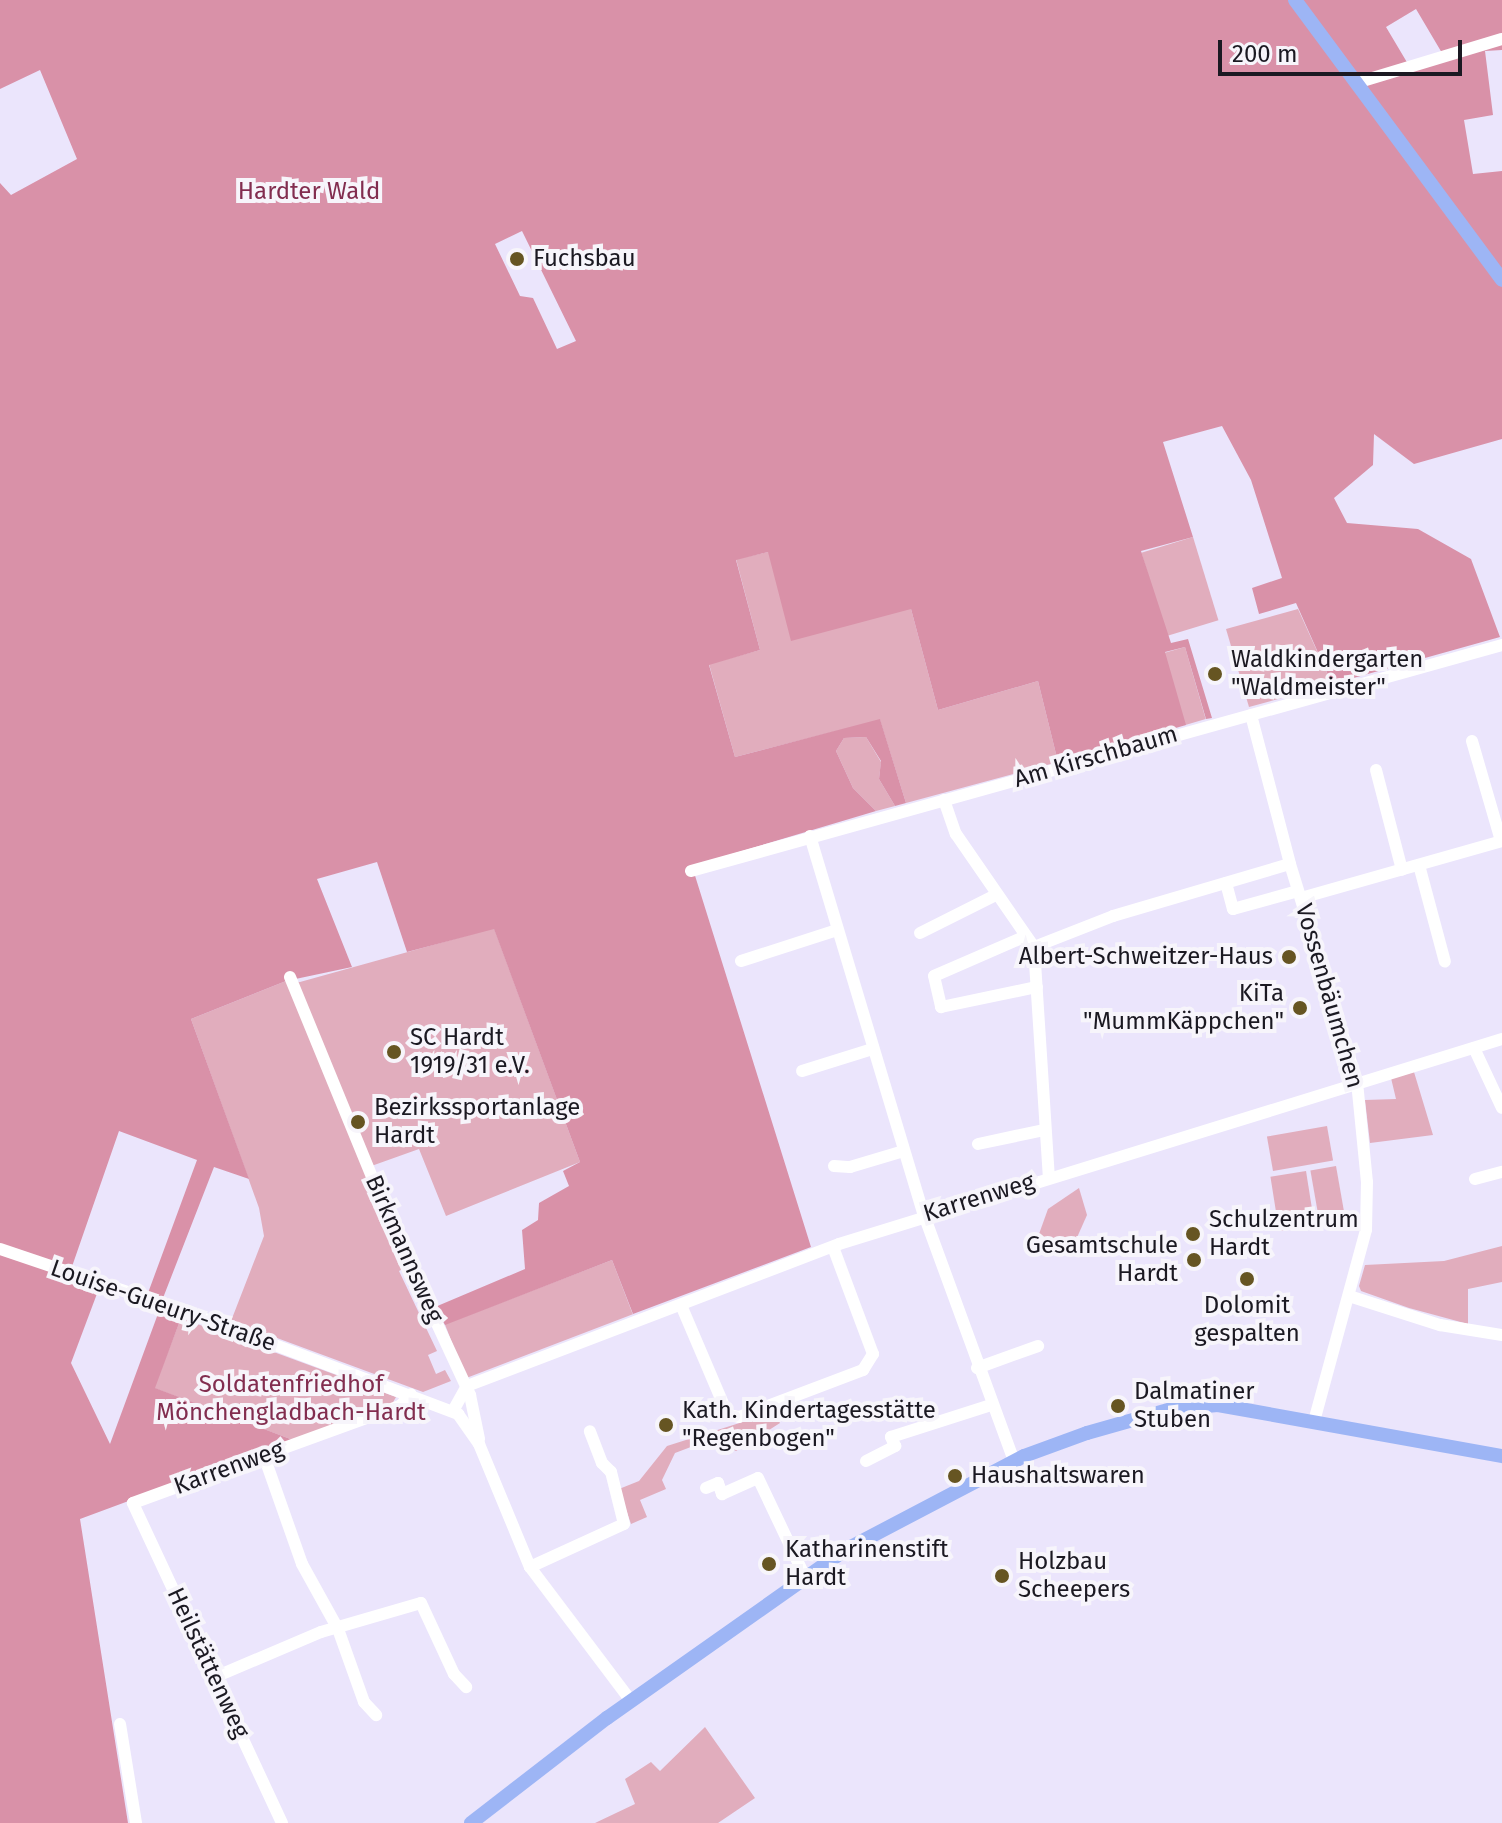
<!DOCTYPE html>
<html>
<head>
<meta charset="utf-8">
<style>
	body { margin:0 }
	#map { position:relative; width:1502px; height:1823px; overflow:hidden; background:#ebe5fc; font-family:"Fira Sans",sans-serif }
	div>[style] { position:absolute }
	.green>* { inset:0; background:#e1adbd; transform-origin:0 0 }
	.forest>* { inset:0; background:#d991a8 }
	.minor>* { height:12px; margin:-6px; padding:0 6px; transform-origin:6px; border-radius:6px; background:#fff }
	.major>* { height:14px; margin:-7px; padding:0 7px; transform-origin:7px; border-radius:7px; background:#9db5f5 }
	.dots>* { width:22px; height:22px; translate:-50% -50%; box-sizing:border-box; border:4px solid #f7f5fb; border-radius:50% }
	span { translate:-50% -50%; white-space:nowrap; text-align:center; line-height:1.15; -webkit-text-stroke:8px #f7f5fb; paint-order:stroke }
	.park-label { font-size:24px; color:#822d4f }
	.poi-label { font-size:24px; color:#1b1922 }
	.left { translate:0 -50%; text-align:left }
	.right { translate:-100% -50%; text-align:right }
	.street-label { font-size:24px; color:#1b1922 }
	.scale { position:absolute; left:1218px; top:40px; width:244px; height:36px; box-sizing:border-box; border:4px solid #1b1922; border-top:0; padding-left:10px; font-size:24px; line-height:28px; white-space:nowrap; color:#1b1922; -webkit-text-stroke:6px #f7f5fb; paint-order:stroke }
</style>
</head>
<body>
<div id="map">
	<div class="green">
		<div style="left:1193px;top:537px;width:87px;height:54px;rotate:73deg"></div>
		<div style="clip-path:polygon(768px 552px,911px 609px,938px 710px,1038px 681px,1058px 762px,906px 803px,880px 720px,735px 757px,709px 664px,760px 650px,736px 559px)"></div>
		<div style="clip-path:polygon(1298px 609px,1332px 684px,1249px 707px,1226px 629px)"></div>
		<div style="left:1185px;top:647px;width:75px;height:22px;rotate:74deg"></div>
		<div style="clip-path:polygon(866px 737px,881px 762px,879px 779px,895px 806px,876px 811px,853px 788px,836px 751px,844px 738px)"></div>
		<div style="clip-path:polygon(494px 928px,580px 1162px,446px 1216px,419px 1149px,363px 1169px,406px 1267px,399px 1271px,437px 1351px,428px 1355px,436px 1374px,445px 1370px,451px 1381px,423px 1392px,231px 1321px,264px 1236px,259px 1208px,191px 1019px,286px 981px,300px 982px)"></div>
		<div style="clip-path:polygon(1414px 1072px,1433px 1135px,1370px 1143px,1365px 1100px,1396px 1099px,1391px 1078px)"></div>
		<div style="left:1327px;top:1126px;width:35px;height:61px;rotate:80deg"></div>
		<div style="left:1336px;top:1166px;width:54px;height:26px;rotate:80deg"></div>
		<div style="left:1306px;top:1171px;width:55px;height:36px;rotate:81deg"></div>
		<div style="clip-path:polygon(1079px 1188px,1087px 1215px,1071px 1251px,1042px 1243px,1039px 1234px,1048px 1209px)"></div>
		<div style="clip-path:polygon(1502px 1246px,1502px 1282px,1468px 1289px,1468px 1324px,1409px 1308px,1361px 1291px,1359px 1286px,1365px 1265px,1444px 1261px)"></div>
		<div style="left:612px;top:1260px;width:58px;height:179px;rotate:69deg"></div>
		<div style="clip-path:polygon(181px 1318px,396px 1397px,391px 1406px,293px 1440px,154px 1388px)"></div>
		<div style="clip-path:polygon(774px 1412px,780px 1423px,736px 1451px,712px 1439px,675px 1453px,662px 1480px,666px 1489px,640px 1500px,647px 1517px,631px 1524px,619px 1489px,639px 1481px,667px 1446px)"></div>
		<div style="clip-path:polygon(705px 1727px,755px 1798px,718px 1823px,595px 1823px,635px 1804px,625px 1779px,651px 1762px,660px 1771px)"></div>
	</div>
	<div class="forest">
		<div style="clip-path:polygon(evenodd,0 0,1502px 0,1502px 50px,1485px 51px,1493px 115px,1464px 120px,1473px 174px,1502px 171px,1502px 439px,1414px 464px,1374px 434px,1373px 465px,1334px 498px,1347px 523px,1418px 529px,1471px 559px,1500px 637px,1332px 684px,1296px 603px,1259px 614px,1252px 588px,1282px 578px,1251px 480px,1222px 426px,1163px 442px,1193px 537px,1141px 551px,1171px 643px,1188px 639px,1212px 718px,1206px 719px,1185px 647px,1165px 652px,1186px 725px,1058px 762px,1038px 681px,938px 710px,911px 609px,791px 641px,768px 552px,736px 560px,760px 650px,709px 665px,735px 757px,880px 719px,906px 803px,895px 806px,879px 779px,881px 761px,866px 737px,844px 738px,836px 751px,853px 788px,876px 811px,692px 866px,811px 1247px,633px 1314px,612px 1260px,445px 1325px,435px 1307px,525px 1269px,522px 1230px,538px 1220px,539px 1203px,569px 1186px,563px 1171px,580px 1162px,494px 929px,407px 952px,377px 862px,317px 879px,352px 967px,286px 981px,191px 1019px,249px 1179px,214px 1167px,163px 1298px,148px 1293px,197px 1160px,119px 1131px,67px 1281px,98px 1291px,71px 1363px,110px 1444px,159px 1311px,181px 1318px,155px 1388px,293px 1440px,80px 1519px,128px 1823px,0 1823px,0 183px,11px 195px,77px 159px,40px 70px,0 89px,0 0,1416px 9px,1442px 53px,1408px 64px,1386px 27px,1416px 9px,0 0,522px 231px,576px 341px,557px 349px,533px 298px,520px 296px,495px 244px,522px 231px)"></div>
	</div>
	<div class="minor">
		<div style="left:1356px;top:83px;width:152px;rotate:-16.8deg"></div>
		<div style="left:1251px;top:715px;width:154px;rotate:75.3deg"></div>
		<div style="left:1290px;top:864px;width:228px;rotate:72.9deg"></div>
		<div style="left:1357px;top:1082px;width:100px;rotate:84.3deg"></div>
		<div style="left:1367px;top:1182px;width:48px;rotate:91.2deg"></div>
		<div style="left:1366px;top:1230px;width:198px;rotate:105.2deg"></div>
		<div style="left:1472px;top:741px;width:104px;rotate:73.8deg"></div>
		<div style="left:1376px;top:770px;width:103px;rotate:75.4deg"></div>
		<div style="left:944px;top:800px;width:36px;rotate:71deg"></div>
		<div style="left:956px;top:834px;width:137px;rotate:55.4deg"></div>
		<div style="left:1034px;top:947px;width:229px;rotate:86.3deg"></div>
		<div style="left:810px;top:836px;width:396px;rotate:73.3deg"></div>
		<div style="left:924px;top:1215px;width:262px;rotate:69.9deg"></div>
		<div style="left:1419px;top:865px;width:100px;rotate:75deg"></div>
		<div style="left:691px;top:871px;width:842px;rotate:-15.57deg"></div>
		<div style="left:1226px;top:883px;width:27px;rotate:75deg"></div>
		<div style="left:1233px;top:909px;width:67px;rotate:-15.5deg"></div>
		<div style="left:1301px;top:898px;width:209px;rotate:-15.8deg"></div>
		<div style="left:920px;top:933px;width:85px;rotate:-26.6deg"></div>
		<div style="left:1026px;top:936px;width:100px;rotate:156.5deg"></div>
		<div style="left:934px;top:976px;width:32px;rotate:77deg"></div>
		<div style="left:941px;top:1007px;width:98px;rotate:-11.8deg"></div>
		<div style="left:1034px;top:947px;width:85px;rotate:-21.4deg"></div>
		<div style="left:1113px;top:916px;width:184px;rotate:-16.4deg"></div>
		<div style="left:741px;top:961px;width:101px;rotate:-17.9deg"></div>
		<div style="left:290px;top:977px;width:274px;rotate:67.7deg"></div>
		<div style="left:394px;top:1231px;width:181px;rotate:65.1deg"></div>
		<div style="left:470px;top:1395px;width:45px;rotate:78.4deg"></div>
		<div style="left:1474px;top:1048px;width:66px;rotate:65deg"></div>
		<div style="left:802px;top:1071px;width:73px;rotate:-17.4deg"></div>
		<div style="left:978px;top:1144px;width:67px;rotate:-12deg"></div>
		<div style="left:834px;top:1166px;width:16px;rotate:4deg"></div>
		<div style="left:850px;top:1167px;width:56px;rotate:-16.5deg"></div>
		<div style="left:1475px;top:1179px;width:28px;rotate:-15deg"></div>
		<div style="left:0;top:1249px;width:197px;rotate:18.6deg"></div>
		<div style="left:187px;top:1312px;width:290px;rotate:20.6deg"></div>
		<div style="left:458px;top:1414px;width:37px;rotate:55deg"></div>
		<div style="left:479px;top:1444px;width:133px;rotate:67.5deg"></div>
		<div style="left:530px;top:1567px;width:168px;rotate:53deg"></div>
		<div style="left:1349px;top:1296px;width:96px;rotate:17.7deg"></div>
		<div style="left:1440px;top:1325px;width:63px;rotate:9.2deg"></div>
		<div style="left:681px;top:1305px;width:120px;rotate:66.9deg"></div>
		<div style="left:728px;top:1415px;width:11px;rotate:10deg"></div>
		<div style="left:739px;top:1417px;width:133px;rotate:-20.8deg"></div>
		<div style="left:863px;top:1370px;width:19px;rotate:-58deg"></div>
		<div style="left:873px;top:1354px;width:114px;rotate:-110.5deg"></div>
		<div style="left:977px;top:1368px;width:65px;rotate:-19.8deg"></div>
		<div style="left:453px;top:1411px;width:29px;rotate:-61deg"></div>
		<div style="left:467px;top:1386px;width:398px;rotate:-20.9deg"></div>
		<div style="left:839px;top:1244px;width:694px;rotate:-17.18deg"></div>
		<div style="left:264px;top:1456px;width:114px;rotate:70.6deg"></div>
		<div style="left:302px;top:1564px;width:74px;rotate:61deg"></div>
		<div style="left:338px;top:1629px;width:77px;rotate:70.4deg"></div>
		<div style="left:364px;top:1702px;width:18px;rotate:47deg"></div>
		<div style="left:866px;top:1461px;width:33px;rotate:-27deg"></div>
		<div style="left:895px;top:1446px;width:10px;rotate:-114deg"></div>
		<div style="left:891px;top:1437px;width:105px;rotate:-17.7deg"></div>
		<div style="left:706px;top:1488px;width:13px;rotate:-23deg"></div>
		<div style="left:718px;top:1483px;width:12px;rotate:70deg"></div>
		<div style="left:722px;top:1494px;width:39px;rotate:-24deg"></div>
		<div style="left:758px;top:1478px;width:110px;rotate:64.6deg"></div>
		<div style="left:530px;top:1567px;width:103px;rotate:-24.6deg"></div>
		<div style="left:624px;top:1524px;width:54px;rotate:-104deg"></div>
		<div style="left:611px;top:1472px;width:13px;rotate:-135deg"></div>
		<div style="left:602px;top:1463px;width:34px;rotate:-111deg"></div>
		<div style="left:215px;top:1677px;width:115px;rotate:-23deg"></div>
		<div style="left:321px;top:1632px;width:104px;rotate:-16.2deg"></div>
		<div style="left:421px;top:1603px;width:78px;rotate:65.1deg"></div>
		<div style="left:454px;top:1674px;width:18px;rotate:47deg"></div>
		<div style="left:120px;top:1724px;width:100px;rotate:80.8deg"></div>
		<div style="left:282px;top:1823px;width:353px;rotate:-115deg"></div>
		<div style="left:133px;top:1503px;width:284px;rotate:-20deg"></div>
		<div style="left:400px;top:1406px;width:16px;rotate:-47deg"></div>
	</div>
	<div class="major">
		<div style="left:1295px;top:0;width:348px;rotate:53.5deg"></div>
		<div style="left:471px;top:1823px;width:172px;rotate:-37.7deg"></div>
		<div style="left:607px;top:1718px;width:294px;rotate:-35.2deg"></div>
		<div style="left:847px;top:1549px;width:200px;rotate:-27.7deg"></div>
		<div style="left:1024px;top:1456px;width:67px;rotate:-20.1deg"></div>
		<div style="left:1087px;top:1433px;width:87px;rotate:-15.9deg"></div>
		<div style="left:1171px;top:1409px;width:47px;rotate:-4.9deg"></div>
		<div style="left:1218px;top:1405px;width:289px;rotate:10.2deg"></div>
	</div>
	<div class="dots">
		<div style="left:517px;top:259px;background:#652"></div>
		<div style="left:1215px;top:674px;background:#652"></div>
		<div style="left:1289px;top:957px;background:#652"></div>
		<div style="left:1300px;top:1008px;background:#652"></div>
		<div style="left:394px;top:1052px;background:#652"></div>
		<div style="left:358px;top:1122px;background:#652"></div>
		<div style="left:1193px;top:1234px;background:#652"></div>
		<div style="left:1194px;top:1260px;background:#652"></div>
		<div style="left:1247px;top:1279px;background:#652"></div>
		<div style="left:1118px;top:1406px;background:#652"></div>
		<div style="left:666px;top:1425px;background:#652"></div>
		<div style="left:955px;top:1476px;background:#652"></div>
		<div style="left:769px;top:1564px;background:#652"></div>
		<div style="left:1002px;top:1576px;background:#652"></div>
	</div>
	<div class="park-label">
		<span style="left:309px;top:192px">Hardter Wald</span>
		<span style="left:291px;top:1399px">Soldatenfriedhof<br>Mönchengladbach-Hardt</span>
	</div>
	<div class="poi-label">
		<span class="left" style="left:533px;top:259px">Fuchsbau</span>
		<span class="left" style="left:1231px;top:674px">Waldkindergarten<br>"Waldmeister"</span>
		<span class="right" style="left:1273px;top:957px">Albert-Schweitzer-Haus</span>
		<span class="right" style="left:1284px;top:1008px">KiTa<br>"MummKäppchen"</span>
		<span class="left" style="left:410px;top:1052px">SC Hardt<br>1919/31 e.V.</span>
		<span class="left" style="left:374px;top:1122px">Bezirkssportanlage<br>Hardt</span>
		<span class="left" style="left:1209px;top:1234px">Schulzentrum<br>Hardt</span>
		<span class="right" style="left:1178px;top:1260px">Gesamtschule<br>Hardt</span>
		<span style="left:1247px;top:1320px">Dolomit<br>gespalten</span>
		<span class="left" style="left:1134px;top:1406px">Dalmatiner<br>Stuben</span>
		<span class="left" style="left:682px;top:1425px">Kath. Kindertagesstätte<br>"Regenbogen"</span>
		<span class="left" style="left:971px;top:1476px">Haushaltswaren</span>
		<span class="left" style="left:785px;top:1564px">Katharinenstift<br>Hardt</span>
		<span class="left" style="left:1018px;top:1576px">Holzbau<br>Scheepers</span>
	</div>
	<div class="street-label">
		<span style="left:1096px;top:757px;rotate:-16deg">Am Kirschbaum</span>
		<span style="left:1329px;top:996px;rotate:74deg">Vossenbäumchen</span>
		<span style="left:979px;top:1198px;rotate:-17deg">Karrenweg</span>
		<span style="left:404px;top:1249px;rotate:66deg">Birkmannsweg</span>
		<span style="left:163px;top:1306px;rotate:19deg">Louise-Gueury-Straße</span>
		<span style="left:229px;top:1468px;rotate:-20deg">Karrenweg</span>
		<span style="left:208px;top:1663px;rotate:65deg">Heilstättenweg</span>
	</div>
	<div class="scale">200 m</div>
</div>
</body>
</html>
